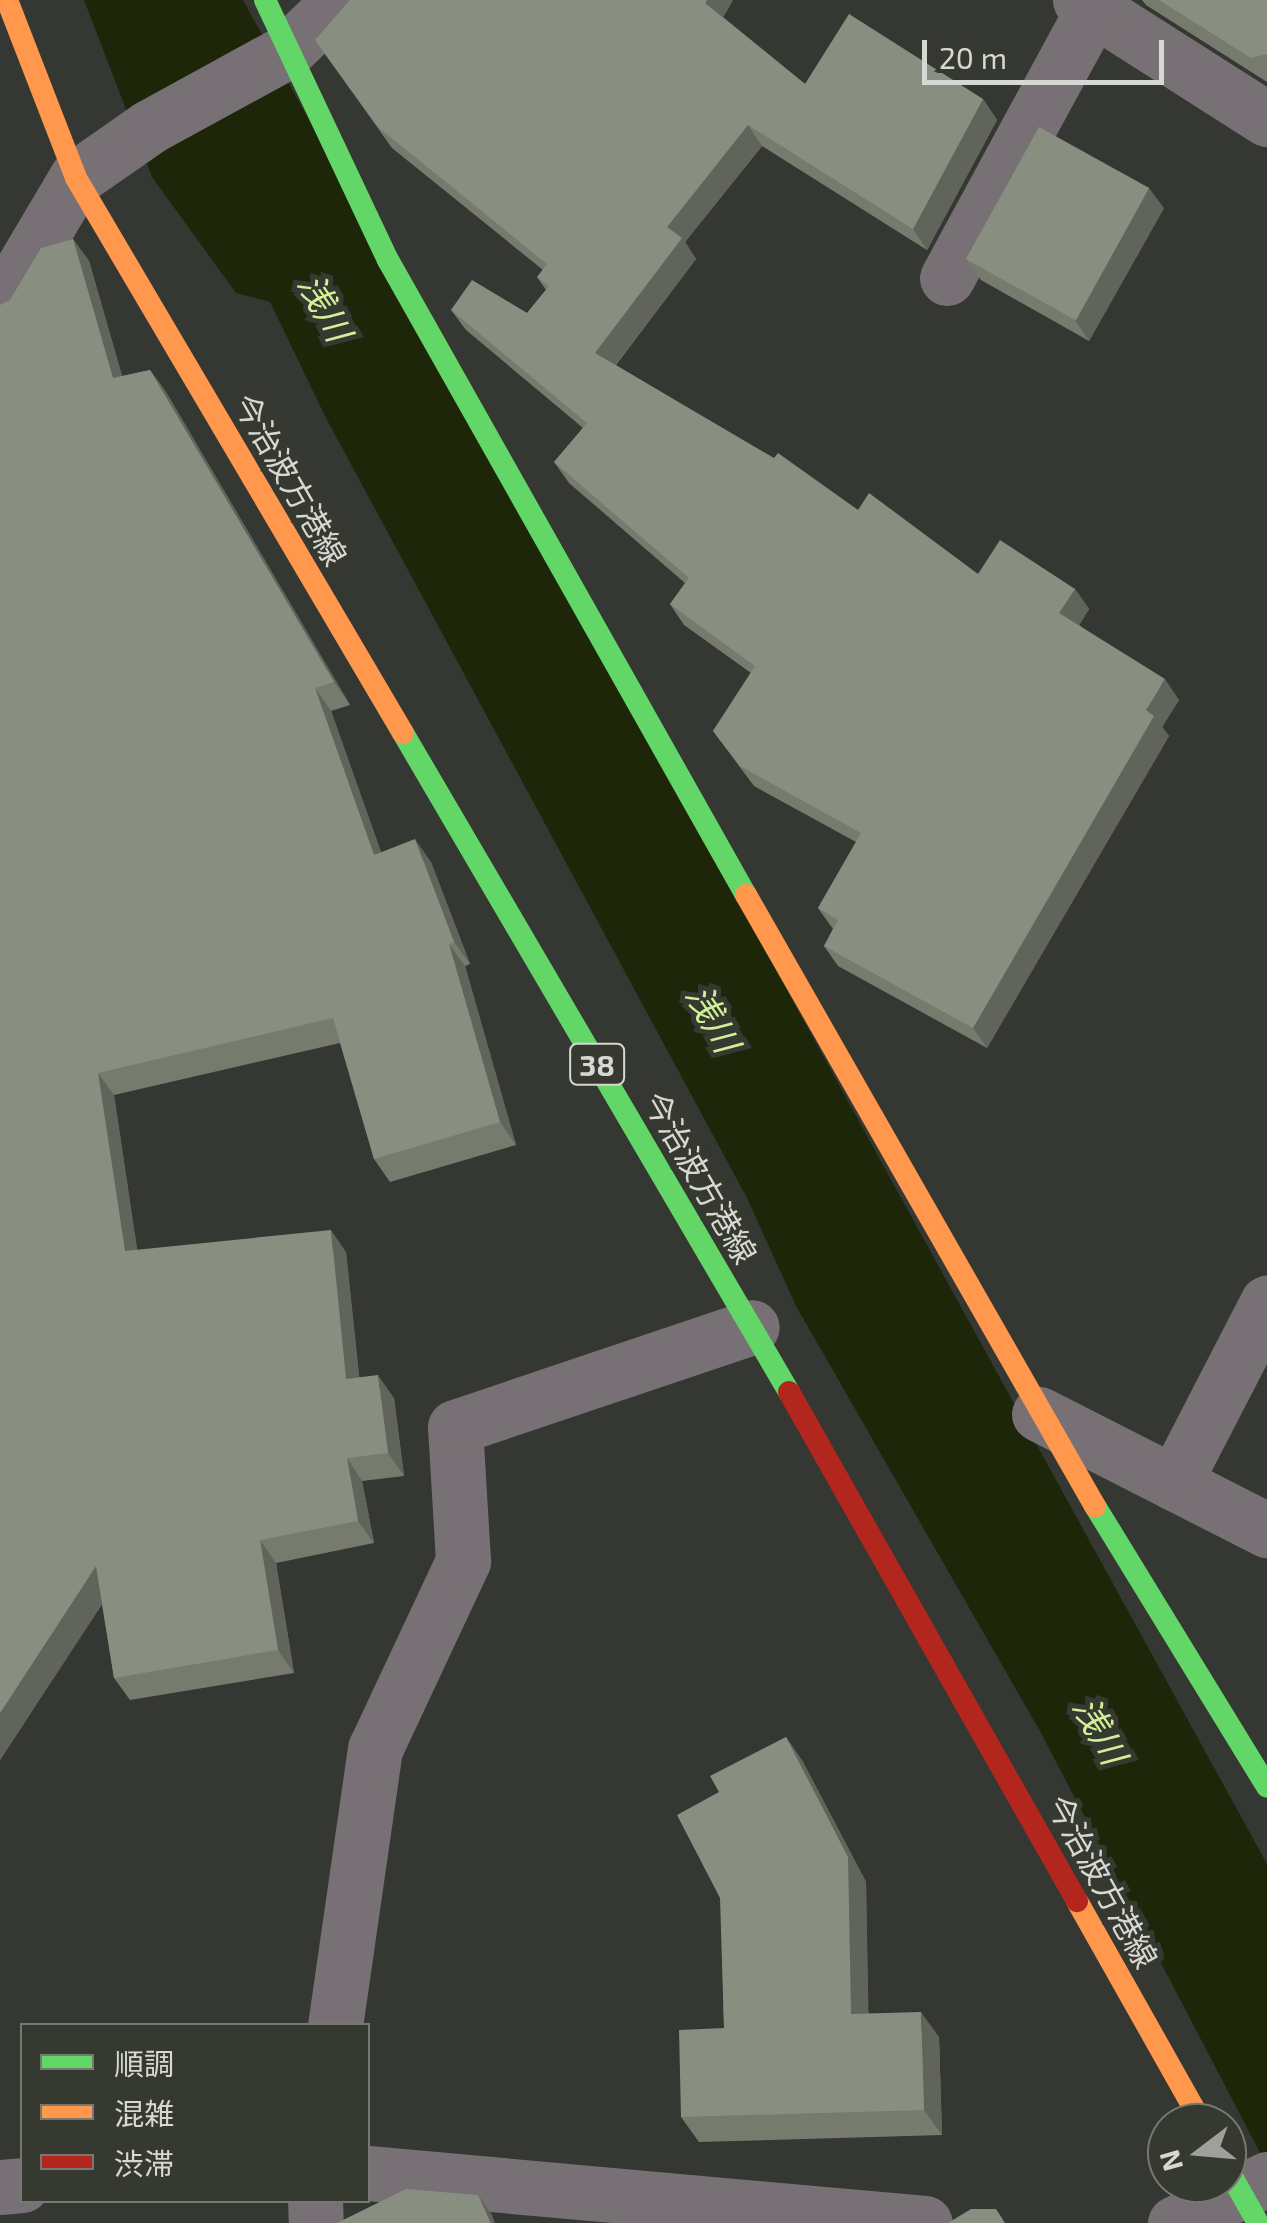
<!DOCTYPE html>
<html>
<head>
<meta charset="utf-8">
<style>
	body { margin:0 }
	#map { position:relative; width:1267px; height:2223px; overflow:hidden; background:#353732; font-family:"Exo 2","Noto Sans JP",sans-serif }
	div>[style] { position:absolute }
	.water>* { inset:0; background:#1d2608 }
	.street>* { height:55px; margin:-27.5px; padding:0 27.5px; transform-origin:27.5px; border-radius:27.5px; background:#777074 }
	.fast>* { height:22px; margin:-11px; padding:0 11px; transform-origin:11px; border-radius:11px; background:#63d668 }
	.slow>* { height:22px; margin:-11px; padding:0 11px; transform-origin:11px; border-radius:11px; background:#ff974d }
	.jam>* { height:22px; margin:-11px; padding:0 11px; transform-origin:11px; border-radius:11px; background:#b3261e }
	.wall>* { inset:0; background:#767b6e }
	.shaded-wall>* { inset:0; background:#60645a }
	.building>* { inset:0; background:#898f80; transform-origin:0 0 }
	span { translate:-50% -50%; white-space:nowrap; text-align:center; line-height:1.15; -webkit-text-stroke:10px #363930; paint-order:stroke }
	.shield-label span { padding:2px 8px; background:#363930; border:2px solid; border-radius:8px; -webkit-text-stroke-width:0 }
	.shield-label { font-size:30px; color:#d6d8d3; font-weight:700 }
	.street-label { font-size:32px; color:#d6d8d3 }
	.water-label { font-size:35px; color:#d1f097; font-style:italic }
	.legend { position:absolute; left:20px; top:2023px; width:350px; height:180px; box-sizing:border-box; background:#363930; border:2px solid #767971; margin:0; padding:12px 18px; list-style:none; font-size:30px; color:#d6d8d3 }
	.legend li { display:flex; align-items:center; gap:20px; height:50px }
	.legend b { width:50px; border:2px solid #767971 }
	.north { position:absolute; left:1147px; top:2103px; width:100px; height:100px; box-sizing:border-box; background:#363930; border:2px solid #767971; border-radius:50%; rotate:254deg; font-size:28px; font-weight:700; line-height:40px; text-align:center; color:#d6d8d3 }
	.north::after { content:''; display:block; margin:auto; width:35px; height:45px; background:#9ea09b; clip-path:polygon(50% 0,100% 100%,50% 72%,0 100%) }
	.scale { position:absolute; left:922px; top:40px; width:242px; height:45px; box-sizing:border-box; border:5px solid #d6d8d3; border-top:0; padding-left:12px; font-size:30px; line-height:35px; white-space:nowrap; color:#d6d8d3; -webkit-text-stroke:8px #363930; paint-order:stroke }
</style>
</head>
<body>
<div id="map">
	<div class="water">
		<div style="clip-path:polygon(84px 0,243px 0,1267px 1864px,1267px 2166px,1041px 1733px,796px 1306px,747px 1198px,326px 418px,270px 302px,236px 293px,152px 177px)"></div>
	</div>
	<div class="street">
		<div style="left:1080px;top:0;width:222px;rotate:32.5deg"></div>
		<div style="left:947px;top:278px;width:306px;rotate:-61.5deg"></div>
		<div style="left:0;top:306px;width:149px;rotate:-59.3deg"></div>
		<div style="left:76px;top:178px;width:89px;rotate:-34.9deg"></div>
		<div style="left:149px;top:127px;width:156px;rotate:-28.7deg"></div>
		<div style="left:286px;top:52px;width:75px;rotate:-43.9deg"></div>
		<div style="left:1039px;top:1414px;width:256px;rotate:27deg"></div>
		<div style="left:1174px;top:1483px;width:203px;rotate:-62.7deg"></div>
		<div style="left:335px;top:2026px;width:280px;rotate:-81.8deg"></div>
		<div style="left:375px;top:1749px;width:208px;rotate:-64.9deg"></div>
		<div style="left:463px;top:1561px;width:134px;rotate:-93.4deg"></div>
		<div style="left:455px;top:1427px;width:313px;rotate:-18.6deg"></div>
		<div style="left:368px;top:2173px;width:559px;rotate:5.13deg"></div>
		<div style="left:0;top:2187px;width:22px;rotate:-5deg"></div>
		<div style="left:315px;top:2200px;width:23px;rotate:88deg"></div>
		<div style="left:1175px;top:2223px;width:102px;rotate:-25.6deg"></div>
	</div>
	<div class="fast">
		<div style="left:265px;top:0;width:288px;rotate:64.7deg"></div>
		<div style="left:388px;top:260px;width:729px;rotate:60.59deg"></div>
		<div style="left:403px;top:733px;width:764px;rotate:59.64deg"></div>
		<div style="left:1095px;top:1506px;width:329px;rotate:58.5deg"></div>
		<div style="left:1227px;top:2168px;width:63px;rotate:60.6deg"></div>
	</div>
	<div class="slow">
		<div style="left:7px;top:0;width:191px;rotate:68.8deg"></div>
		<div style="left:76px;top:178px;width:644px;rotate:59.49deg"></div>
		<div style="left:746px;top:895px;width:704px;rotate:60.27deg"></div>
		<div style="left:1077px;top:1901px;width:255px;rotate:60.6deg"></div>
	</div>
	<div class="jam">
		<div style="left:789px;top:1392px;width:585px;rotate:60.5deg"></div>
	</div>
	<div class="wall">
		<div style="clip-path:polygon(350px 0,733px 0,723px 17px,805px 84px,983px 99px,997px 120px,927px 250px,762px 146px,685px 242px,696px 259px,616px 365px,858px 510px,978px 574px,1075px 589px,1089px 609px,1079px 625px,1179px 700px,1162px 727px,1169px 736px,987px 1048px,838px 966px,824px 946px,833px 929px,818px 908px,856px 842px,754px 786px,713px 731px,751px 673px,684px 625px,670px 604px,685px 583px,569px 483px,554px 462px,583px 428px,466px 330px,451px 310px,527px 313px,546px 290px,537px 277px,543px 270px,392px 148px,315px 40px)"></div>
		<div style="clip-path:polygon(1142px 0,1267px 0,1267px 82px,1146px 5px)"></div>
		<div style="clip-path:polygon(1164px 208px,1089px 341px,981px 280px,967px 260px)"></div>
		<div style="clip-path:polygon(73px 239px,89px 261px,122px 376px,150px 370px,166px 392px,350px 705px,331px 711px,381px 852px,431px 862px,470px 964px,465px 966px,516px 1145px,390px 1182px,374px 1159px,340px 1043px,114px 1095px,137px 1250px,346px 1252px,359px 1377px,394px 1398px,404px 1476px,362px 1481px,374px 1543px,276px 1563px,294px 1673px,130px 1700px,114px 1678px,102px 1604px,0 1760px,10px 300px)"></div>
		<div style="clip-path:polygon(786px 1737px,803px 1762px,866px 1882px,868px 2013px,939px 2037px,942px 2135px,699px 2142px,681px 2117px,724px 2028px,719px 1792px)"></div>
	</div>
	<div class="shaded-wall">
		<div style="clip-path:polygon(707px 0,733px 0,720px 23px,705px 3px)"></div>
		<div style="clip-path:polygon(983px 99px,997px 120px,927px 250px,913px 229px)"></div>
		<div style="clip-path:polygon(748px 125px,762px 146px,685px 242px,696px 259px,609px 373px,595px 353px,667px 227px)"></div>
		<div style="clip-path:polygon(1149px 188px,1164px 208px,1089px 341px,1075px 320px)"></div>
		<div style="clip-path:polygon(73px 239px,89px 261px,129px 400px,113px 378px)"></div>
		<div style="clip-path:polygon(150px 370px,166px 392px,350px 705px,334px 682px)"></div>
		<div style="clip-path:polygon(1075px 589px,1089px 609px,1074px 634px,1059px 613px)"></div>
		<div style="clip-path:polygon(1165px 679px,1179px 700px,1162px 727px,1169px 736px,987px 1048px,973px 1028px,1146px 710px)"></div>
		<div style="clip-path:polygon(315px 688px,331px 711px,390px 878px,374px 855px)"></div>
		<div style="clip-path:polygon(415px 839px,431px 862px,470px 964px,454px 942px)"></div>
		<div style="clip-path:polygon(449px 944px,465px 966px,516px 1145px,500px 1122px)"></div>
		<div style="clip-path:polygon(98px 1073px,114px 1095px,141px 1274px,125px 1251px)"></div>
		<div style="clip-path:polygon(331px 1230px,346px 1252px,362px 1402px,346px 1379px)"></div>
		<div style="clip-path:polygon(378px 1375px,394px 1398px,404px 1476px,388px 1453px)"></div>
		<div style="clip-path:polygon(347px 1458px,362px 1481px,374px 1543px,358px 1521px)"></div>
		<div style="clip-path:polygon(260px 1540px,276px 1563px,294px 1673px,278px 1650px)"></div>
		<div style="clip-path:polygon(96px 1566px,112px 1589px,0 1760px,0 1713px)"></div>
		<div style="clip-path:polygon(786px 1737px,803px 1762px,866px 1882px,869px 2039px,851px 2014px)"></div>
		<div style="clip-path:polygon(921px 2012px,939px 2037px,942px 2135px,924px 2110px)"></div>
		<div style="clip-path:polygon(478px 2195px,492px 2215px,495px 2223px,491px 2223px)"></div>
	</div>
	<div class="building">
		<div style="clip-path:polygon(350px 0,707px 0,705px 3px,805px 84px,849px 14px,983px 99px,913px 229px,748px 125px,667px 227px,682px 238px,595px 353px,774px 458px,778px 453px,858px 510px,869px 493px,978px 574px,1000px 540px,1075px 589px,1059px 613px,1165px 679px,1146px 710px,1154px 716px,973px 1028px,824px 946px,838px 920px,818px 908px,861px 833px,740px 766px,713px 731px,755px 666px,670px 604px,689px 578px,554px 462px,587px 423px,451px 310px,472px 280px,527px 313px,549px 286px,537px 277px,547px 264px,378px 127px,315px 40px)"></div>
		<div style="clip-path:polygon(1159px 0,1267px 0,1267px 54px,1251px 58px)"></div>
		<div style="left:1039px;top:127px;width:126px;height:151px;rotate:29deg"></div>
		<div style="clip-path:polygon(73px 239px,113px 378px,150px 370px,334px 682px,315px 688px,374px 855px,415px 839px,454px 942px,449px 944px,500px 1122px,374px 1159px,333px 1018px,98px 1073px,125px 1251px,331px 1230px,346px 1379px,378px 1375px,388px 1453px,347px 1458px,358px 1521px,260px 1540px,278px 1650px,114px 1678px,96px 1566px,0 1713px,0 305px,10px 300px,41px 248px)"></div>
		<div style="clip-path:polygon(786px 1737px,848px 1857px,851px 2014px,921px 2012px,924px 2110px,681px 2117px,679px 2030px,724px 2028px,720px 1898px,677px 1815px,719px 1792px,710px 1776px)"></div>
		<div style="clip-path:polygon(406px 2189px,478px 2195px,491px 2223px,337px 2223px)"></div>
		<div style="clip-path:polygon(971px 2209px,996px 2209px,1005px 2223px,948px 2223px)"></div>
	</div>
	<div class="shield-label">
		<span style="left:597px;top:1064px">38</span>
	</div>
	<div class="street-label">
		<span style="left:291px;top:479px;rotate:60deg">今治波方港線</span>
		<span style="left:701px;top:1177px;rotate:60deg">今治波方港線</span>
		<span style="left:1103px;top:1881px;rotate:61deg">今治波方港線</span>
	</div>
	<div class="water-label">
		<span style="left:326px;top:307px;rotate:61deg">浅川</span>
		<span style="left:714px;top:1018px;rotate:61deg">浅川</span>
		<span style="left:1101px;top:1730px;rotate:61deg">浅川</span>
	</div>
	<ul class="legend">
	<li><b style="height:12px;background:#63d668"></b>順調</li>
	<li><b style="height:12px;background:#ff974d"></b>混雑</li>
	<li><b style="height:12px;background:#b3261e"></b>渋滞</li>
	</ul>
	<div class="north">N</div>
	<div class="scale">20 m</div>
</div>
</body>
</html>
